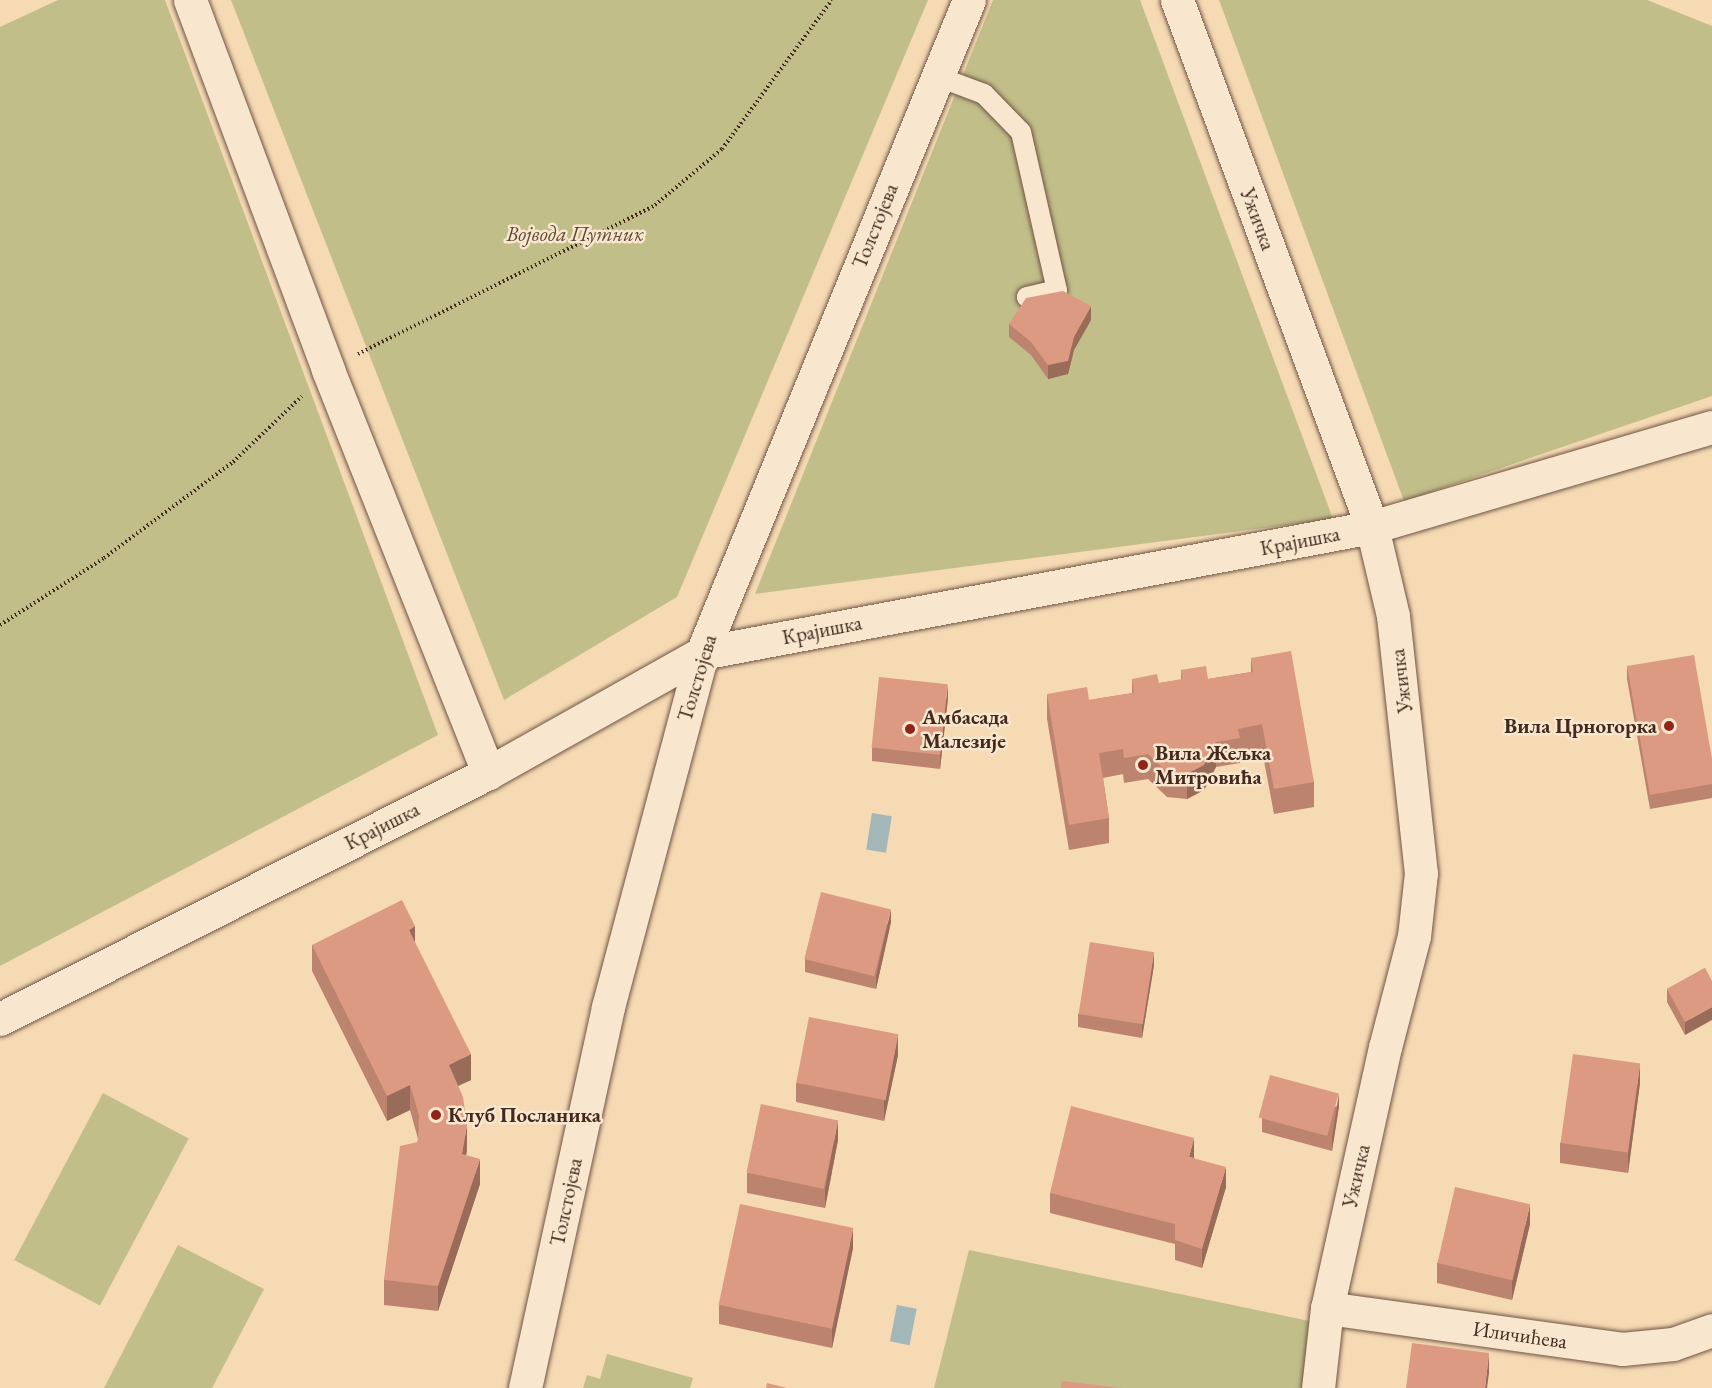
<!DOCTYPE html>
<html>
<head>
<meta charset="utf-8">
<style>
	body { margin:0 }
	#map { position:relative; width:1712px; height:1388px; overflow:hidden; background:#f5dab4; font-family:"EB Garamond",serif }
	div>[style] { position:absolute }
	.green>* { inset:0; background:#c1be8a; transform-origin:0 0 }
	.water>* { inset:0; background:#a3b7b9; transform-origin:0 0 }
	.path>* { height:4px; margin-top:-2px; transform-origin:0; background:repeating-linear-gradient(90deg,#44291e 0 1.5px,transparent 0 4.5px) }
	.roads { filter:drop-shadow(0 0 2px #705544) drop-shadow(0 0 2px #705544) }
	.service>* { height:20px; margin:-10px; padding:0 10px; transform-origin:10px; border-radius:10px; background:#f8e7ce }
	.minor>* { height:33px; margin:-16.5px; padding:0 16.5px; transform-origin:16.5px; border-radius:16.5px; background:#f8e7ce }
	.wall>* { inset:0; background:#bc846f }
	.shaded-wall>* { inset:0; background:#996c5a }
	.building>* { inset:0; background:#db9a81; transform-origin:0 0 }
	.dots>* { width:16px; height:16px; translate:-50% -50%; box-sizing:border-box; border:3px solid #f8e7ce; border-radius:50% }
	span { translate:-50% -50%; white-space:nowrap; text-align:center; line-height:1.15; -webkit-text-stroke:5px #f8e7ce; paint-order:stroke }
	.street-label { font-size:21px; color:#44291e }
	.park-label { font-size:21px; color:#5d4734; font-style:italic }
	.poi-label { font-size:21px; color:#44291e; font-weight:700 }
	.left { translate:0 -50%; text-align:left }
	.right { translate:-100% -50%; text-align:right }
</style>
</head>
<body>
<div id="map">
	<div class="green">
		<div style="clip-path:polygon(58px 0,165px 0,438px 735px,0 966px,0 27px)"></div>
		<div style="clip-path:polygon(231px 0,928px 0,677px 597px,504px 700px)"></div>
		<div style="clip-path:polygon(993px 0,1140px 0,1333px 519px,755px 594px)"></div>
		<div style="clip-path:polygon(1219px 0,1647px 0,1712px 26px,1712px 396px,1404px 501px)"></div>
		<div style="left:103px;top:1093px;width:97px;height:189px;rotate:28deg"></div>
		<div style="clip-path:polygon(178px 1245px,264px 1289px,212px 1388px,104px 1388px)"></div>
		<div style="clip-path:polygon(969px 1250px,1314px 1322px,1306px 1388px,934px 1388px)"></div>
		<div style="clip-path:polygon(607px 1354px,693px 1378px,690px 1388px,583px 1388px,587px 1375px,600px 1379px)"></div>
	</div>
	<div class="water">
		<div style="left:872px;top:813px;width:20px;height:37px;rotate:9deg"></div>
		<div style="left:897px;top:1305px;width:20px;height:37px;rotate:11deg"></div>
	</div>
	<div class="path">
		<div style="left:358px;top:354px;width:332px;rotate:-26.6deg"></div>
		<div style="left:655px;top:205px;width:87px;rotate:-39.9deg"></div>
		<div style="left:722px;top:149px;width:185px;rotate:-53.6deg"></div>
		<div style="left:0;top:625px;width:124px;rotate:-32.8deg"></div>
		<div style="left:104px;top:558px;width:161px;rotate:-36.7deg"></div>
		<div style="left:233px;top:462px;width:95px;rotate:-43.7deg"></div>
	</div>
	<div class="roads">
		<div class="service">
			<div style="left:936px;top:76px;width:51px;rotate:20.6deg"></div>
			<div style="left:984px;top:94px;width:53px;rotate:45.8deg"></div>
			<div style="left:1021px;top:132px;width:162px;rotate:77.2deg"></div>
			<div style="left:1057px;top:290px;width:31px;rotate:167deg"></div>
		</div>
		<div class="minor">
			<div style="left:190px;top:0;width:395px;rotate:69.5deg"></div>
			<div style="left:328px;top:370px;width:434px;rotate:68.3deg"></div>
			<div style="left:1177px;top:0;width:562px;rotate:69.69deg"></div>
			<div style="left:1372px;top:527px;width:91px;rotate:76.7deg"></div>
			<div style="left:1393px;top:616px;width:259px;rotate:83.8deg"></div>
			<div style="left:1421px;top:873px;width:63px;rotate:96.3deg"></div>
			<div style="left:1414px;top:936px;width:115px;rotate:104.6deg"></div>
			<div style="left:1385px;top:1047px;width:267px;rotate:102.5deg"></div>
			<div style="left:1327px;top:1308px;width:81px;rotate:96.4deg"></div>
			<div style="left:0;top:1019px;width:546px;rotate:-26.75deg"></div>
			<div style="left:488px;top:773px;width:245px;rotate:-29.3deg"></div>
			<div style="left:702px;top:653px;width:682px;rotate:-10.65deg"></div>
			<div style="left:1372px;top:527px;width:354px;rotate:-16.4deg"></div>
			<div style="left:1327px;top:1308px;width:298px;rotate:7.9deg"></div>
			<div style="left:1622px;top:1349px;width:51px;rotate:-5.6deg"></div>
			<div style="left:1673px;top:1344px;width:41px;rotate:-19.7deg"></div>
			<div style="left:525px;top:1388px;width:390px;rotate:-77.7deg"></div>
			<div style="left:608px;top:1007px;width:366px;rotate:-75.1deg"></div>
			<div style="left:702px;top:653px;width:705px;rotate:-67.76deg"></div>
		</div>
	</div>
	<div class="wall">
		<div style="clip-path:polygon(1091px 320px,1074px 350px,1068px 374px,1048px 379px,1031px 355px,1009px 337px,1009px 324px)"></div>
		<div style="clip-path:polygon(1251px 658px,1314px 782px,1314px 807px,1274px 814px,1262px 750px,1240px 754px,1240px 763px,1216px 767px,1204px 790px,1187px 799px,1167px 797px,1148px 779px,1124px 783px,1123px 774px,1103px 778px,1109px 818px,1109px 843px,1069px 850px,1047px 719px,1047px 694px,1089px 700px,1132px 693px,1132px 679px,1159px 683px,1181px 680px,1181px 670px,1208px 679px,1251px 672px)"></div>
		<div style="clip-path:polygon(1627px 666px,1712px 759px,1712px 798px,1650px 809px,1627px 679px)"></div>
		<div style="clip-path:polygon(948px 698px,940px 769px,872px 761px,872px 748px)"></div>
		<div style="clip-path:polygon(891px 922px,876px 989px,805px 972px,805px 959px)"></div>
		<div style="clip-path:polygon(415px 943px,471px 1080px,458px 1086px,467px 1150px,466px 1155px,480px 1184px,438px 1311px,384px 1305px,384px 1280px,418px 1139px,410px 1110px,387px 1121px,312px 971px,312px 945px)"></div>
		<div style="clip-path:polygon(1154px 965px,1142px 1038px,1078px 1027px,1078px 1014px)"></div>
		<div style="clip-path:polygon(1705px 968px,1685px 1035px,1667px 1002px,1667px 989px)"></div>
		<div style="clip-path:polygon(898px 1055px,884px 1121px,796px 1102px,796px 1083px)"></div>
		<div style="clip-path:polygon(1640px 1083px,1628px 1173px,1560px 1163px,1560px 1143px)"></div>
		<div style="clip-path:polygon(1339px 1106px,1332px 1151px,1262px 1132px,1262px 1118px)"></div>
		<div style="clip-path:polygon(838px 1140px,825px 1208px,747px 1193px,747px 1173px)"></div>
		<div style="clip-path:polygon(1194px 1158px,1226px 1187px,1202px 1268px,1175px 1260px,1175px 1244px,1050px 1213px,1050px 1193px)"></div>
		<div style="clip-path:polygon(1530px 1224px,1512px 1300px,1437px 1283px,1437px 1263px)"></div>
		<div style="clip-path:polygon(853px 1248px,832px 1348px,719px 1324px,719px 1305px)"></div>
	</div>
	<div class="shaded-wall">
		<div style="clip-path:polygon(1091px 306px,1091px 320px,1074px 350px,1068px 374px,1048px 379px,1048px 365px,1074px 337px)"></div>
		<div style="clip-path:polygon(948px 684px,948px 698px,940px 769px,940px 755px)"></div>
		<div style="clip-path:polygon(1216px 742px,1216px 767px,1204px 790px,1187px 799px,1187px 774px)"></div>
		<div style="clip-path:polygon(891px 909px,891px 922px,876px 989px,876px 976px)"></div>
		<div style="clip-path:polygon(415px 926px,415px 952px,409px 930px)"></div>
		<div style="clip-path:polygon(1154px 952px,1154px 965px,1142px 1038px,1142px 1024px)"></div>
		<div style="clip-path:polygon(1712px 1007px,1712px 1020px,1685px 1035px,1685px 1022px)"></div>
		<div style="clip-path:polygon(898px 1035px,898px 1055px,884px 1121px,884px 1101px)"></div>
		<div style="clip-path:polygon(471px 1054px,471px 1080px,449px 1090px,449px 1065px)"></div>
		<div style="clip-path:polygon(1640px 1064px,1640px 1083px,1628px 1173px,1628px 1153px)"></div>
		<div style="clip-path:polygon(410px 1085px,410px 1110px,387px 1121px,387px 1096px)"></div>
		<div style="clip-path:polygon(1339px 1093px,1339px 1106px,1332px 1151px,1332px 1138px)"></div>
		<div style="clip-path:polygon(838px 1120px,838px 1140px,825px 1208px,825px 1189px)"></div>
		<div style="clip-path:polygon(467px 1125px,467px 1150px,462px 1179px,462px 1154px)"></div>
		<div style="clip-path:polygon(1194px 1138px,1194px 1158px,1189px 1157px)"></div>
		<div style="clip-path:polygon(480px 1159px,480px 1184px,438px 1311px,438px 1286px)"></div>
		<div style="clip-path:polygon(1226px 1167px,1226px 1187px,1202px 1268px,1202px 1249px)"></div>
		<div style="clip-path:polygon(1530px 1205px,1530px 1224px,1512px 1300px,1512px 1281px)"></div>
		<div style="clip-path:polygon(853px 1228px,853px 1248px,832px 1348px,832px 1328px)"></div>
		<div style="clip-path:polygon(1489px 1353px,1489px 1373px,1487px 1388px,1485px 1388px)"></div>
	</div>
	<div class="building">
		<div style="clip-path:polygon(1063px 291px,1091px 306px,1074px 337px,1068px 361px,1048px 365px,1031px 342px,1009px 324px,1026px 298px)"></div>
		<div style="clip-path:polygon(1291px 651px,1314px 782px,1274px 789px,1262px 724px,1238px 729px,1240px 738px,1216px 742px,1204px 765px,1187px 774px,1167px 772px,1148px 754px,1124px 758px,1123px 749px,1099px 753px,1109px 818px,1069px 825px,1047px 694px,1087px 687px,1089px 700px,1134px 693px,1132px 679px,1157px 674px,1159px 683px,1182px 679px,1181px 670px,1206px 666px,1208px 679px,1253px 672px,1251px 658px)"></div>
		<div style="clip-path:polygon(1694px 655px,1712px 759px,1712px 784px,1650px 795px,1627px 666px)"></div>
		<div style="left:879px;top:677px;width:69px;height:71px;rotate:6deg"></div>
		<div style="left:821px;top:892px;width:72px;height:69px;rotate:14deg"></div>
		<div style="clip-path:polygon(402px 900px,415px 926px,409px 930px,471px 1054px,449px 1065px,463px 1097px,467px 1125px,462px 1154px,480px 1159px,438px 1286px,384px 1280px,400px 1146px,418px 1142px,419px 1115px,410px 1085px,387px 1096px,312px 945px)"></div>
		<div style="left:1090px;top:942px;width:65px;height:73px;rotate:9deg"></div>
		<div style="clip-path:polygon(1705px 968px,1712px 981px,1712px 1007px,1685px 1022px,1667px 989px)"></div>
		<div style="left:809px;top:1017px;width:91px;height:67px;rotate:11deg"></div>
		<div style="left:1573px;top:1054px;width:68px;height:90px;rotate:8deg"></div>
		<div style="left:1270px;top:1075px;width:71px;height:44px;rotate:15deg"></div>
		<div style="left:761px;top:1104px;width:79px;height:70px;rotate:12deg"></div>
		<div style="clip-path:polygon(1071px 1106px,1194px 1138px,1189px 1157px,1226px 1167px,1202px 1249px,1175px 1240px,1175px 1224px,1050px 1193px)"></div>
		<div style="left:1455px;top:1187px;width:77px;height:78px;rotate:13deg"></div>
		<div style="left:740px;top:1204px;width:116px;height:103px;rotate:12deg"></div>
		<div style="clip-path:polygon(1412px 1343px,1489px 1353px,1485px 1388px,1406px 1388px)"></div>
		<div style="clip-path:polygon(1062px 1381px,1122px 1388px,1061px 1388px)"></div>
		<div style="clip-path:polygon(767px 1383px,787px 1388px,766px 1388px)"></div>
	</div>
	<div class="dots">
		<div style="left:1669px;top:726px;background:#8f2418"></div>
		<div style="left:910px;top:729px;background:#8f2418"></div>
		<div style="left:1143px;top:765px;background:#8f2418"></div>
		<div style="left:436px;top:1115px;background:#8f2418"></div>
	</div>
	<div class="street-label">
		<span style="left:1258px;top:219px;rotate:70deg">Ужичка</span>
		<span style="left:875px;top:226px;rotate:-68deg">Толстојева</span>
		<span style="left:1300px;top:541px;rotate:-11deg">Крајишка</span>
		<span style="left:822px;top:630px;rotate:-11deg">Крајишка</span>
		<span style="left:697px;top:678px;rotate:-73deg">Толстојева</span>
		<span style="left:1401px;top:681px;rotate:-97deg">Ужичка</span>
		<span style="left:382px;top:826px;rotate:-27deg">Крајишка</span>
		<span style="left:1356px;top:1176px;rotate:-77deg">Ужичка</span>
		<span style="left:566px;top:1202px;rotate:-78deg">Толстојева</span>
		<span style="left:1520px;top:1335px;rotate:8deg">Иличићева</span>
	</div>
	<div class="park-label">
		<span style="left:575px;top:234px">Војвода Путник</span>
	</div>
	<div class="poi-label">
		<span class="left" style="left:922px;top:729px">Амбасада<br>Малезије</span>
		<span class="right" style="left:1657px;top:726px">Вила Црногорка</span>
		<span class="left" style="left:1155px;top:765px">Вила Жељка<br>Митровића</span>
		<span class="left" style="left:448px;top:1115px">Клуб Посланика</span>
	</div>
</div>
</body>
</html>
